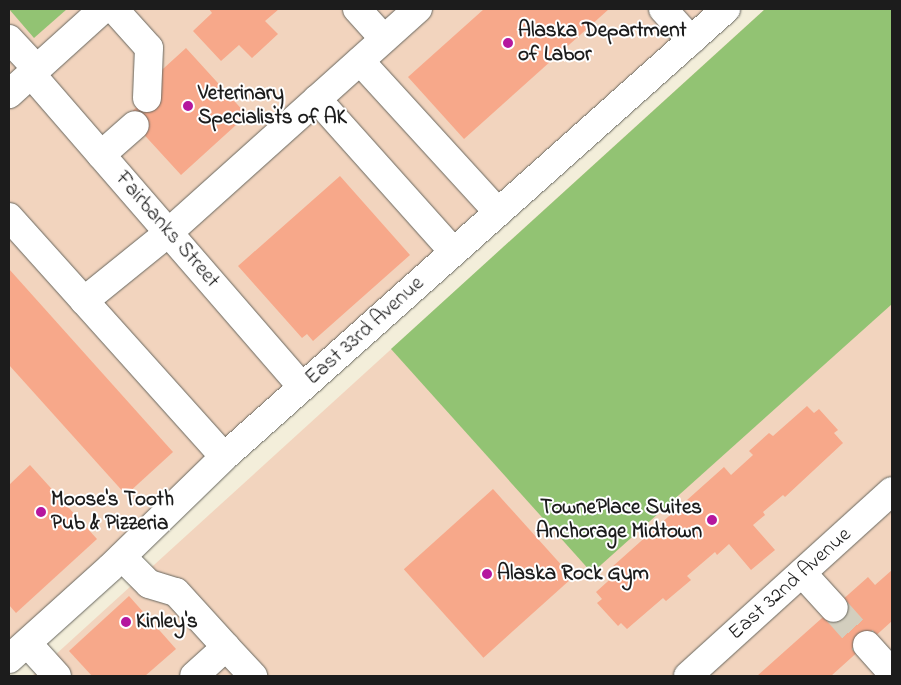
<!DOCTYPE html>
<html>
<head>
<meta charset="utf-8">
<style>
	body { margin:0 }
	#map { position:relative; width:901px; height:685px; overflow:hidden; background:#f3eeda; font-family:"Indie Flower",sans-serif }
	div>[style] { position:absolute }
	.built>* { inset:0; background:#f2d4be }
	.green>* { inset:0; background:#92c373 }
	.building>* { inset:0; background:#f7a88a; transform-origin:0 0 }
	.minor-tunnel>* { height:28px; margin-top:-14px; transform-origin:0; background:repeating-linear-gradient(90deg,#d3cebe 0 28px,transparent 0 42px) }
	.roads { filter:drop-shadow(0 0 1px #67665e) drop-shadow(0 0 1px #67665e) }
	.minor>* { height:28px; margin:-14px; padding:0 14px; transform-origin:14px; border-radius:14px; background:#fff }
	.dots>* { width:14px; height:14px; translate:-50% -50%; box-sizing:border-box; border:2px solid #fff; border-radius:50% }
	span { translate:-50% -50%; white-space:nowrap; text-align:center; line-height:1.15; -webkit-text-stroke:4px #fff; paint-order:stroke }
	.poi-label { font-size:21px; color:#1c1c1c; font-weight:700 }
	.left { translate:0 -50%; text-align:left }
	.right { translate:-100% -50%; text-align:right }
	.street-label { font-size:21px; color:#1c1c1c }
	.frame { position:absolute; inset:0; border:10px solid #1c1c1c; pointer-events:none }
</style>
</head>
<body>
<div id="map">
	<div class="built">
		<div style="clip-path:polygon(9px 9px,705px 9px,469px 219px,9px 644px)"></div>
		<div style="clip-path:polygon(765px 9px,892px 9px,892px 676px,32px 676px)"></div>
	</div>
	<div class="green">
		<div style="clip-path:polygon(9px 9px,67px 9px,34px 38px)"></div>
		<div style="clip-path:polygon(765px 9px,892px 9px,892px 304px,592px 573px,391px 349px)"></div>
	</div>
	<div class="building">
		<div style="clip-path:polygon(209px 9px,279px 9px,265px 21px,278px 34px,252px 58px,239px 45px,221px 61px,193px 31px,212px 13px)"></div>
		<div style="clip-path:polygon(484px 9px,609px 9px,464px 139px,408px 77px)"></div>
		<div style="clip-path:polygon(186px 48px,247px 115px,181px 175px,127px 116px,160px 86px,153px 78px)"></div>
		<div style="clip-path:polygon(340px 176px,410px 255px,313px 341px,307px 334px,302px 338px,238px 266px)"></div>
		<div style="clip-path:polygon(9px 269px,173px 452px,126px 495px,9px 365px)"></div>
		<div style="clip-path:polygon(807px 406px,814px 413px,819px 409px,838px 430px,834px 433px,843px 443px,785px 497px,783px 495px,763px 512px,765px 515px,753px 525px,775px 550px,751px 570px,729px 544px,717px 555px,715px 552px,687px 576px,691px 580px,666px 601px,663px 598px,627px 629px,621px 623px,618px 626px,597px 603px,602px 599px,596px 592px,617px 573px,612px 567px,724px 467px,731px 475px,753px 455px,749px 451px,769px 433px,773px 436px)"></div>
		<div style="clip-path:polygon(30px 465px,97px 539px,16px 613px,9px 605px,9px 485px)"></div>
		<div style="left:493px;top:489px;width:119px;height:120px;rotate:48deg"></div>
		<div style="clip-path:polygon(892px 570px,892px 621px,831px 676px,757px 676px,868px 577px,875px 585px)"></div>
		<div style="clip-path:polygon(129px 596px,176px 649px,145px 676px,92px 676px,69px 651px)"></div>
	</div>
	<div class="minor-tunnel">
		<div style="left:834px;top:608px;width:50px;rotate:48.3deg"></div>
	</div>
	<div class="roads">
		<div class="minor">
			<div style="left:114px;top:9px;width:52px;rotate:48.1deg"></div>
			<div style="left:149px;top:48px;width:50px;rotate:92.3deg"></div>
			<div style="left:357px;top:9px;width:40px;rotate:48deg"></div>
			<div style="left:663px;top:9px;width:42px;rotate:47.9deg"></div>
			<div style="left:9px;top:39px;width:41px;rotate:47deg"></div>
			<div style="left:360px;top:61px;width:205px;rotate:47.6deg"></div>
			<div style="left:31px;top:74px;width:414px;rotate:49.1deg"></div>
			<div style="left:9px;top:94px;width:127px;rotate:-42.1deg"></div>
			<div style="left:317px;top:99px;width:205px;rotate:48.2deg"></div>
			<div style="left:101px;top:155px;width:45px;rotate:-41.4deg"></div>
			<div style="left:9px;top:217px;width:322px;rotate:48.1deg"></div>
			<div style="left:84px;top:301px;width:108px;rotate:-39deg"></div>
			<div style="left:168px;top:233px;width:336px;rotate:-41.9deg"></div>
			<div style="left:122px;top:557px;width:38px;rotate:45deg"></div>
			<div style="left:149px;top:584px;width:28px;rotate:17deg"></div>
			<div style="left:176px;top:592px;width:74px;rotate:47.7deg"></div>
			<div style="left:226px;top:647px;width:43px;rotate:137.8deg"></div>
			<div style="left:802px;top:573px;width:47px;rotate:47.6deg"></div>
			<div style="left:28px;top:644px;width:43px;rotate:47.8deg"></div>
			<div style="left:867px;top:645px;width:31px;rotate:48deg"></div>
			<div style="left:226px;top:647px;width:40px;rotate:47deg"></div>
			<div style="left:9px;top:659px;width:136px;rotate:-42deg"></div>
			<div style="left:110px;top:568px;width:159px;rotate:-44.2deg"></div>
			<div style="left:224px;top:457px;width:673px;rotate:-41.75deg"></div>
			<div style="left:688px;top:676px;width:275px;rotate:-42.2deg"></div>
		</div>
	</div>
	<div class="dots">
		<div style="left:508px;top:43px;background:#b5179e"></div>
		<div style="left:188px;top:106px;background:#b5179e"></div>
		<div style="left:41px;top:512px;background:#b5179e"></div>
		<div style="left:712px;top:520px;background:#b5179e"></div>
		<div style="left:487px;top:574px;background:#b5179e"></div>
		<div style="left:126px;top:622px;background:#b5179e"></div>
	</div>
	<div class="poi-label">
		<span class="left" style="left:518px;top:43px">Alaska Department<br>of Labor</span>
		<span class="left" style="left:198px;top:106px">Veterinary<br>Specialists of AK</span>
		<span class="left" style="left:51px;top:512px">Moose's Tooth<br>Pub &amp; Pizzeria</span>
		<span class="right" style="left:702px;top:520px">TownePlace Suites<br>Anchorage Midtown</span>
		<span class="left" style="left:497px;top:574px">Alaska Rock Gym</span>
		<span class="left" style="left:136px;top:622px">Kinley's</span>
	</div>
	<div class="street-label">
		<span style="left:167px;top:230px;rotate:49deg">Fairbanks Street</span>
		<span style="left:365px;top:331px;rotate:-42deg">East 33rd Avenue</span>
		<span style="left:790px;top:584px;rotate:-42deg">East 32nd Avenue</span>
	</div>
	<div class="frame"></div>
</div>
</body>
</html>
